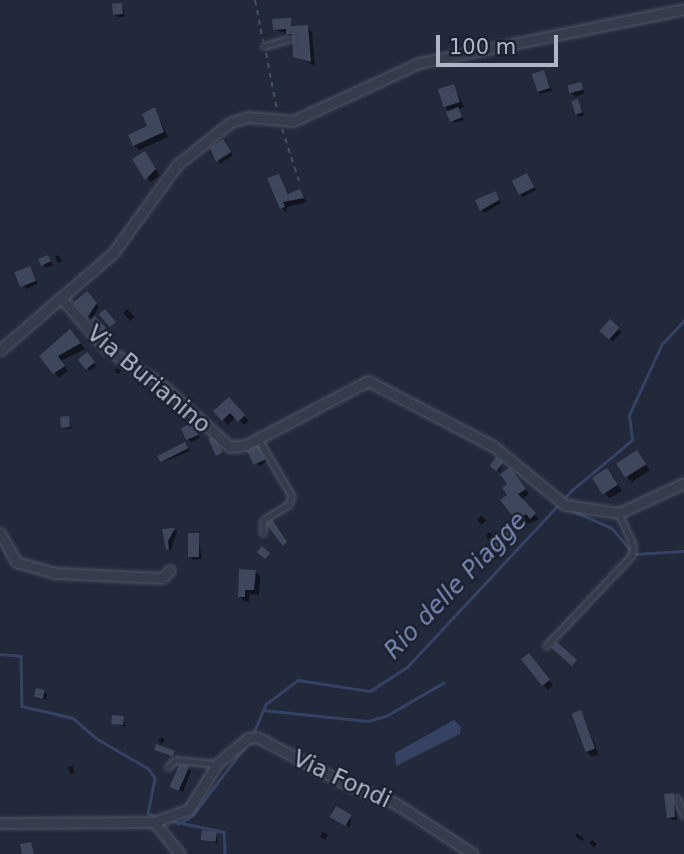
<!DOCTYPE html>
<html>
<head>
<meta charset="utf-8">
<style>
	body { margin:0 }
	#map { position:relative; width:684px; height:854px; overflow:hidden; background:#22293b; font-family:"DejaVu Sans",sans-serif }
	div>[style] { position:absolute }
	.water>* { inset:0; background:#354263 }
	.shadow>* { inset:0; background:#0007; transform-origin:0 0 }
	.stream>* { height:2.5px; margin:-1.25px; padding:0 1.25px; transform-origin:1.25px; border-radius:1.25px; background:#354263 }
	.building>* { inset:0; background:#3e475b; transform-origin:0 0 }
	.path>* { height:2px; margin-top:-1px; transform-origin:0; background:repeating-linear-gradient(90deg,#425359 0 5px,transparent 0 10px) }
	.roads { filter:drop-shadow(0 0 2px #515666) drop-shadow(0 0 2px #515666) }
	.service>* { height:4.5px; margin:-2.25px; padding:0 2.25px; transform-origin:2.25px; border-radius:2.25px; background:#363c4b }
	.minor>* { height:9px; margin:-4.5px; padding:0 4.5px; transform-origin:4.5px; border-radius:4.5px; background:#363c4b }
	span { translate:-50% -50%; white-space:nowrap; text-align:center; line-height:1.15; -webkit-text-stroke:5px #1b2130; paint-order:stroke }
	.street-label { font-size:23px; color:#b1b6c7 }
	.water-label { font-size:24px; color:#7888b0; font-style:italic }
	.scale { position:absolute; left:436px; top:35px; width:122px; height:32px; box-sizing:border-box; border:4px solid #b1b6c7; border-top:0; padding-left:9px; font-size:21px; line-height:24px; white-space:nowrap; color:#b1b6c7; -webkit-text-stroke:5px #1b2130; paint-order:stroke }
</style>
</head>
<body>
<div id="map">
	<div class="water">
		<div style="clip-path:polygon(454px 720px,461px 727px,460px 734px,396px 766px,395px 753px)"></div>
	</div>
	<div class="shadow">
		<div style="clip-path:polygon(122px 5px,125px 17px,118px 17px,115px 14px)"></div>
		<div style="clip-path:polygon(290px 20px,293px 28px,307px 27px,312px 32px,315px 66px,295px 56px,293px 37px,275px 29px)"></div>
		<div style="clip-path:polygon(544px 72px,552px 91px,540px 94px,537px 91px)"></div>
		<div style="clip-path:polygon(580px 84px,585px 93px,575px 97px,572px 94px)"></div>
		<div style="clip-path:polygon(454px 86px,464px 107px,458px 109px,464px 120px,454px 123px,445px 106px)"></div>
		<div style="clip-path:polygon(577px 101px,584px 115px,579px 117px,576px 113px)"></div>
		<div style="clip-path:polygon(155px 110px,168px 137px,139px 150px,134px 145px,150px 127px)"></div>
		<div style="clip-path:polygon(225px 144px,233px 155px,220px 164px,212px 149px)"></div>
		<div style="left:145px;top:153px;width:27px;height:12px;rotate:56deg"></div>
		<div style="clip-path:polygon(527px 175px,536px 190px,523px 197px,520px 194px)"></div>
		<div style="clip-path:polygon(278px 176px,290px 195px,300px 191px,307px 202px,287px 207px,287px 213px,282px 208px)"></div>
		<div style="clip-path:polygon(495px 194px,501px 203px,484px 213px,478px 201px)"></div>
		<div style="clip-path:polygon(55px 256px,59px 255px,62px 262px,58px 263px)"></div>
		<div style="clip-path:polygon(48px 257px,53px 265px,46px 268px,40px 260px)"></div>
		<div style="clip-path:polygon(30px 268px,38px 284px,26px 289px,17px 274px)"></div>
		<div style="clip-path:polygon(87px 294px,99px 307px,91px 319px,76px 302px)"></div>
		<div style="clip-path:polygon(127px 309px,135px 317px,130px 321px,123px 313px)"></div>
		<div style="left:610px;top:321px;width:16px;height:13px;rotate:43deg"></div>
		<div style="clip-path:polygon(75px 336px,85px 349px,61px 361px,68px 371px,59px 378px,42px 356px)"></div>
		<div style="clip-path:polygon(89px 357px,96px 366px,90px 371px,80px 359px)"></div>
		<div style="clip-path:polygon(116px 368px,121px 370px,119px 374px,115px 372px)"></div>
		<div style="clip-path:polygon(229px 400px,249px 421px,244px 425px,236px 417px,228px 425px,215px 412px)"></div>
		<div style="clip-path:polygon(68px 418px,72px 429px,66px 429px,63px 426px)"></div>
		<div style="clip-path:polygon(193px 425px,200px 438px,191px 442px,188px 439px)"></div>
		<div style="clip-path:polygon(185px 444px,190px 451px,163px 462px,160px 459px)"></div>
		<div style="clip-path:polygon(258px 446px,267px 462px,259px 466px,249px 451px)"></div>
		<div style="clip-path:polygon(641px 458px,650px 470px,632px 482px,627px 477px)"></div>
		<div style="clip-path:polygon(502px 463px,500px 472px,492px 465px)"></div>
		<div style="clip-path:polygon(515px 474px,529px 494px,521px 500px,539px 519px,523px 526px,509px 495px)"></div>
		<div style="clip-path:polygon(612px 475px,622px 491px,610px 498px,605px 494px)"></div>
		<div style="clip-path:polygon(481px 515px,486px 520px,482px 525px,477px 520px)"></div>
		<div style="clip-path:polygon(175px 530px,177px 532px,170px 552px,164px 531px)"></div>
		<div style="clip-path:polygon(489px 532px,495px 537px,491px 541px,486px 536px)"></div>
		<div style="left:508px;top:532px;width:11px;height:21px;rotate:45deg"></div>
		<div style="clip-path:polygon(198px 535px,202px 559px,193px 560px,190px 557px)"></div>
		<div style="clip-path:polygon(255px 571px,260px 576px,259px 595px,250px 594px,249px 602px,244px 601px,239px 596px)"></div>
		<div style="clip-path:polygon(534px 660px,553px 685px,548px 690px,543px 685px)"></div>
		<div style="clip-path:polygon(44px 691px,47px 695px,46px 700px,36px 696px)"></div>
		<div style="clip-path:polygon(581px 712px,599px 755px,592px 757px,587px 752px)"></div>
		<div style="clip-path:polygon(123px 718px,126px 727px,113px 723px)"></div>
		<div style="left:161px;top:737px;width:5px;height:5px;rotate:37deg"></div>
		<div style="clip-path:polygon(73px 766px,74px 773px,70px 774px,68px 767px)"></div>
		<div style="clip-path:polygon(188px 768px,191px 771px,183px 792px,173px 787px)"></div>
		<div style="clip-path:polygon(674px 795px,677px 820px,672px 820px,669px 817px)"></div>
		<div style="clip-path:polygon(351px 816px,350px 827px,335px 820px)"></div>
		<div style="clip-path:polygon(323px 831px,328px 835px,325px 840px,320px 837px)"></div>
		<div style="clip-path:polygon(216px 833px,218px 844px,202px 839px)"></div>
		<div style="clip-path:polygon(577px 833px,584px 839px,582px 841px,575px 836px)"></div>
		<div style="clip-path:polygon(592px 840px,597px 844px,594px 848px,589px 843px)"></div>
	</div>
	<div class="stream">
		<div style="left:571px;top:510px;width:45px;rotate:23.7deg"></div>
		<div style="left:612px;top:528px;width:34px;rotate:50deg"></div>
		<div style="left:634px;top:554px;width:50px;rotate:-3.4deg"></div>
		<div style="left:0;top:654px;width:21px;rotate:5deg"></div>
		<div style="left:21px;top:656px;width:50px;rotate:88.9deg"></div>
		<div style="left:22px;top:706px;width:52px;rotate:13.2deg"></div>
		<div style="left:73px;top:718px;width:30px;rotate:41deg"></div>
		<div style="left:96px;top:738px;width:61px;rotate:30.3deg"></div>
		<div style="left:149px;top:769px;width:11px;rotate:56deg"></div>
		<div style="left:155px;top:778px;width:36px;rotate:101deg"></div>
		<div style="left:148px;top:813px;width:10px;rotate:24deg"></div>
		<div style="left:263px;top:710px;width:106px;rotate:6deg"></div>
		<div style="left:368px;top:721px;width:19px;rotate:-16deg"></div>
		<div style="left:386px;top:716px;width:66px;rotate:-30.1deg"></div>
		<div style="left:253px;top:734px;width:33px;rotate:-67deg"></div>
		<div style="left:266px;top:704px;width:40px;rotate:-37deg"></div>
		<div style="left:298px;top:680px;width:73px;rotate:8.7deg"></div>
		<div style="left:370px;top:691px;width:44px;rotate:-33deg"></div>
		<div style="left:407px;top:667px;width:241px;rotate:-47deg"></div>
		<div style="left:571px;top:491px;width:80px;rotate:-39.9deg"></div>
		<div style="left:632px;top:440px;width:25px;rotate:-97deg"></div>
		<div style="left:629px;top:415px;width:78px;rotate:-65.1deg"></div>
		<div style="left:662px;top:344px;width:33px;rotate:-47deg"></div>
		<div style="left:167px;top:820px;width:58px;rotate:11.9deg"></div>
		<div style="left:224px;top:832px;width:22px;rotate:87deg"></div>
		<div style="left:178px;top:824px;width:16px;rotate:-30deg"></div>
		<div style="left:192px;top:816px;width:96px;rotate:-52.7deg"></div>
	</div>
	<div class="building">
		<div style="left:122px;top:3px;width:11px;height:10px;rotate:85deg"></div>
		<div style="clip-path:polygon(285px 18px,291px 18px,291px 26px,308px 25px,311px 62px,293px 57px,292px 34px,286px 34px,286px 29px,273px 30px,272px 19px)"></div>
		<div style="left:544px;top:70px;width:19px;height:13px;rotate:72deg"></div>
		<div style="left:581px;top:82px;width:8px;height:14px;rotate:76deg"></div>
		<div style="left:454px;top:84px;width:19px;height:17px;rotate:72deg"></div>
		<div style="left:578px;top:99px;width:14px;height:7px;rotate:73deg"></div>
		<div style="clip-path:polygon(155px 107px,164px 132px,133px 146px,128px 135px,147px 126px,142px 114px)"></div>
		<div style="left:458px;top:107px;width:11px;height:13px;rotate:68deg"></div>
		<div style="clip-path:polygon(223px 139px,231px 152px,216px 162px,210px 148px)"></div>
		<div style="clip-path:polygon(145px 151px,156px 169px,145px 180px,132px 159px)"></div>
		<div style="left:527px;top:173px;width:16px;height:17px;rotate:63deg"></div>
		<div style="clip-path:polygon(279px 174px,288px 194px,300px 189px,304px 198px,283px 202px,285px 207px,280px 209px,267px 178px)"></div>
		<div style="clip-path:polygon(496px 191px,499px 200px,480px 211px,475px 200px)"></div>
		<div style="clip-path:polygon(48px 255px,51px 261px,41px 266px,38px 259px)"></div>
		<div style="left:30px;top:266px;width:16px;height:17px;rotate:68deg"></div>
		<div style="clip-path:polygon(87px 291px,97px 303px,87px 318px,74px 302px)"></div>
		<div style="left:105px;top:309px;width:17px;height:8px;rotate:50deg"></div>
		<div style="clip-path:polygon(95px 316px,106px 328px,101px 332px,91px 320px)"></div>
		<div style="left:610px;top:319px;width:13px;height:16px;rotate:42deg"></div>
		<div style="clip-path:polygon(70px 329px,81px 343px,58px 356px,65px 366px,53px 374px,39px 356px)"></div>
		<div style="left:87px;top:352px;width:13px;height:12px;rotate:51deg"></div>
		<div style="clip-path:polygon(229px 397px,245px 415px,238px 422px,230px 413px,222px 421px,213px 411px)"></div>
		<div style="left:69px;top:416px;width:11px;height:9px;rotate:85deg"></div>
		<div style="left:193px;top:423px;width:13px;height:13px;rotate:67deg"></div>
		<div style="clip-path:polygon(214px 436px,223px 452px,216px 456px,208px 439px)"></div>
		<div style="left:185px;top:442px;width:7px;height:31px;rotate:63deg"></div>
		<div style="left:258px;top:444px;width:17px;height:13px;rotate:65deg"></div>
		<div style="left:637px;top:450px;width:17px;height:25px;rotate:57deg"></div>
		<div style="left:496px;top:457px;width:9px;height:11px;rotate:36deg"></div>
		<div style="clip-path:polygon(510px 467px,526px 489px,518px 494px,536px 513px,530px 519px,526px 514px,517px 522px,500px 500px,507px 495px,502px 488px,507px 484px,500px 474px)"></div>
		<div style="left:607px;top:468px;width:20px;height:18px;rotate:57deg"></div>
		<div style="clip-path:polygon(272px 519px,287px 542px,283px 546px,266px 524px)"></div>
		<div style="clip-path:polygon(175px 528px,168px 541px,169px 549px,166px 550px,162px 529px)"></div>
		<div style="left:508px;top:530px;width:8px;height:24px;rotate:45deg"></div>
		<div style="left:188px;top:533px;width:11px;height:24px"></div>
		<div style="left:262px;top:546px;width:11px;height:8px;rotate:41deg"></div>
		<div style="clip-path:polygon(239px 569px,256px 570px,254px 590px,245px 590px,245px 597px,238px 597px)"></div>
		<div style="left:557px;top:642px;width:27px;height:8px;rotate:42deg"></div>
		<div style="left:529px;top:653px;width:34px;height:10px;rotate:52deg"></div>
		<div style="left:36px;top:688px;width:9px;height:9px;rotate:13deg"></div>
		<div style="left:581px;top:710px;width:41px;height:10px;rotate:70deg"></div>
		<div style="left:112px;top:715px;width:12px;height:9px;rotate:5deg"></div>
		<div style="left:156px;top:744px;width:20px;height:6px;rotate:20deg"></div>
		<div style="left:180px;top:763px;width:10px;height:26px;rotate:24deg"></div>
		<div style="clip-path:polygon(674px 793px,675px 817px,667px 818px,664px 794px)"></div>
		<div style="left:336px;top:806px;width:18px;height:13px;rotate:29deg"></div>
		<div style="left:202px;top:830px;width:15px;height:10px;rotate:8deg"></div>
		<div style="clip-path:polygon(31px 842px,34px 854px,22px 854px,20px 844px)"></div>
	</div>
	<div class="path">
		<div style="left:255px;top:0;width:42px;rotate:79deg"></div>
		<div style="left:266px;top:53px;width:58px;rotate:79.1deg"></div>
		<div style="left:282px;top:129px;width:55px;rotate:71.9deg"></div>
	</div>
	<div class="roads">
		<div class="service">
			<div style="left:264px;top:46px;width:26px;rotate:-16deg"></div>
			<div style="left:258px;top:438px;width:67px;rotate:59.6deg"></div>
			<div style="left:292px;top:496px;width:9px;rotate:108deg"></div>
			<div style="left:289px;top:505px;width:29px;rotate:149deg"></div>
			<div style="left:264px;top:520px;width:13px;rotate:94deg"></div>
			<div style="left:546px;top:646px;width:125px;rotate:-46.6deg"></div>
			<div style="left:632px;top:555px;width:9px;rotate:-84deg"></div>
			<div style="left:633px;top:546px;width:35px;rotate:-114deg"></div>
			<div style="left:168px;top:767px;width:10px;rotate:-45deg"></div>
			<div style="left:175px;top:760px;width:41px;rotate:5.6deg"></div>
			<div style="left:677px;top:798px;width:18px;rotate:68deg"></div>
		</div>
		<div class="minor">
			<div style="left:63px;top:300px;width:64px;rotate:48.8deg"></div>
			<div style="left:105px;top:348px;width:65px;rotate:32.5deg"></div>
			<div style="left:160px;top:383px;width:95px;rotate:42.4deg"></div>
			<div style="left:230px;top:447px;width:16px;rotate:-7deg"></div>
			<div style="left:246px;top:445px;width:138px;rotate:-27.7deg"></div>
			<div style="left:368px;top:381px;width:141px;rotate:27.5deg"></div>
			<div style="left:493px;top:446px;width:93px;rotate:39.3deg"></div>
			<div style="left:565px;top:505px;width:55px;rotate:8.4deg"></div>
			<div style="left:619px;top:513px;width:72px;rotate:-24.8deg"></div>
			<div style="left:0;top:350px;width:149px;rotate:-40.6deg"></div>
			<div style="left:113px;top:253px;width:109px;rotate:-54deg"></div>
			<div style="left:177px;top:165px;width:69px;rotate:-38.5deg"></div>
			<div style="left:231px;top:122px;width:18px;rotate:-16deg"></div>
			<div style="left:248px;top:117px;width:45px;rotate:5.1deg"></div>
			<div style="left:293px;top:121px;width:139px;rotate:-24.7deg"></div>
			<div style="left:419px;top:63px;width:270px;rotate:-11.5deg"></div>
			<div style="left:0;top:533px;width:33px;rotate:61deg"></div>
			<div style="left:16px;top:562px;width:41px;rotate:15.8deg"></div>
			<div style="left:55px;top:573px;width:107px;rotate:2.7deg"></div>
			<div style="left:162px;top:578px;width:11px;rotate:-45deg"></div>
			<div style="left:154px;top:822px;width:37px;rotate:-20deg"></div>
			<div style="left:189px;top:809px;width:53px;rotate:-58.1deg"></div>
			<div style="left:217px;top:764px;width:40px;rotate:-40deg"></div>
			<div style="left:248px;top:738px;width:9px;rotate:-6deg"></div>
			<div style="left:257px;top:737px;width:107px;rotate:27.8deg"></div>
			<div style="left:352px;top:787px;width:46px;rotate:20.4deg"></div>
			<div style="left:395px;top:803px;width:93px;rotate:33.2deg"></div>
			<div style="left:0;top:823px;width:154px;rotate:-0.4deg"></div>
			<div style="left:154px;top:822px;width:41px;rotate:50.9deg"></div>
		</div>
	</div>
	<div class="street-label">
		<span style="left:149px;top:379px;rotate:40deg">Via Burianino</span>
		<span style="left:342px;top:779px;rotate:25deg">Via Fondi</span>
	</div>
	<div class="water-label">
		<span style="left:456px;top:586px;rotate:-46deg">Rio delle Piagge</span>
	</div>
	<div class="scale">100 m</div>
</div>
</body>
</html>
